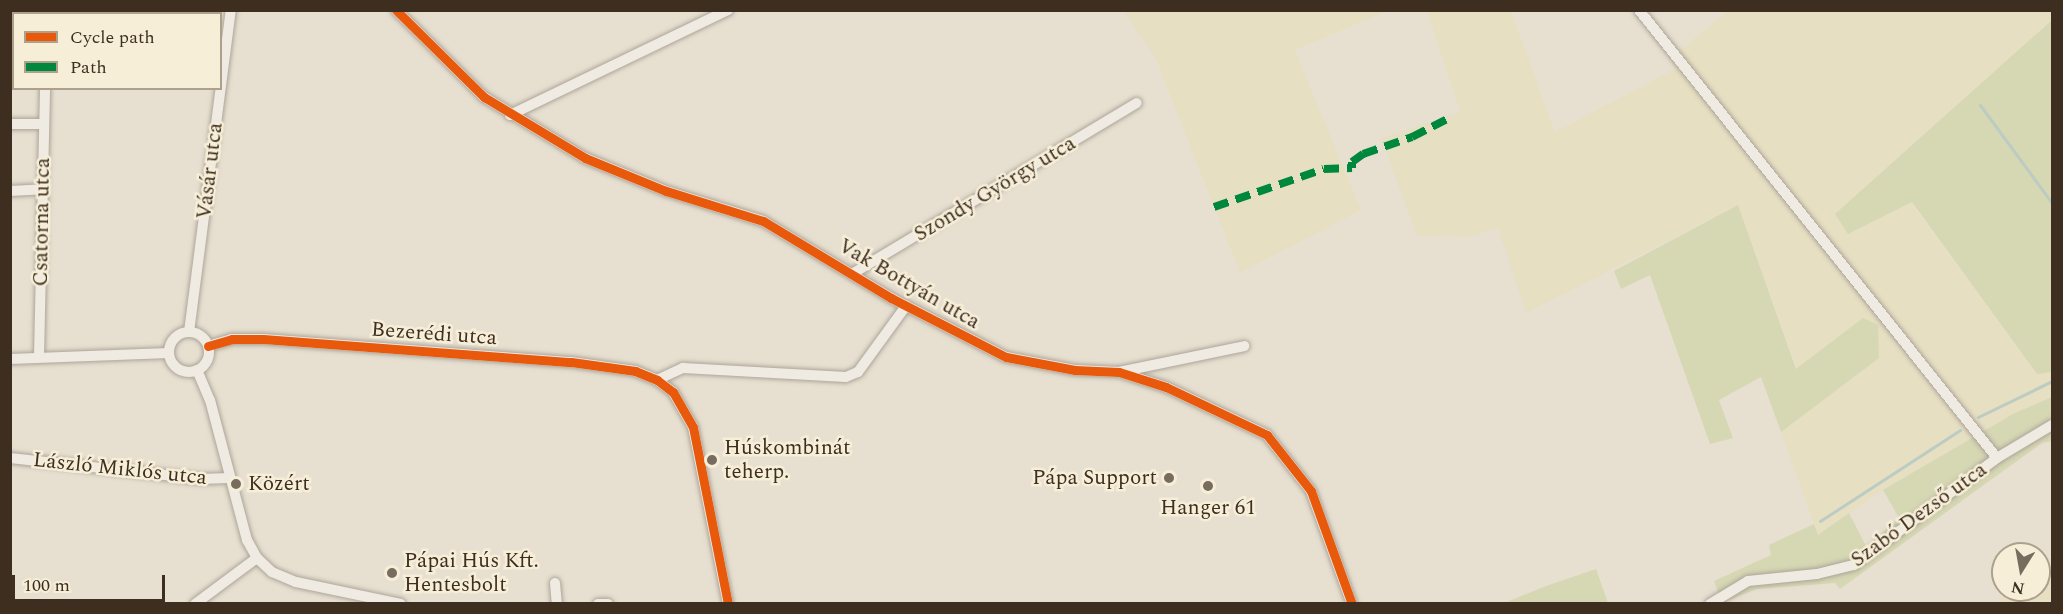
<!DOCTYPE html>
<html>
<head>
<meta charset="utf-8">
<style>
	body { margin:0 }
	#map { position:relative; width:2063px; height:614px; overflow:hidden; background:#e7e0d1; font-family:Spectral,serif }
	div>[style] { position:absolute }
	.farmland>* { inset:0; background:#e6dfc2 }
	.green>* { inset:0; background:#d6d7b3 }
	.stream>* { height:3px; margin:-1.5px; padding:0 1.5px; transform-origin:1.5px; border-radius:1.5px; background:#bcccc2 }
	.roads { filter:drop-shadow(0 0 2px #ada599) drop-shadow(0 0 2px #ada599) }
	.minor>* { height:10px; margin:-5px; padding:0 5px; transform-origin:5px; border-radius:5px; background:#efebe3 }
	.minor>.ring { margin:-5px; padding:0; box-sizing:content-box; background:none; border:10px solid #efebe3; border-radius:50% }
	.quiet>* { height:8px; margin-top:-4px; transform-origin:0; background:repeating-linear-gradient(90deg,#00873e 0 15px,transparent 0 23px) }
	.cycleway>* { height:9px; margin:-4.5px; padding:0 4.5px; transform-origin:4.5px; border-radius:4.5px; background:#e8590c }
	.dots>* { width:16px; height:16px; translate:-50% -50%; box-sizing:border-box; border:3px solid #f7eed8; border-radius:50% }
	span { translate:-50% -50%; white-space:nowrap; text-align:center; line-height:1.15; -webkit-text-stroke:5px #f7eed8; paint-order:stroke }
	.street-label { font-size:21px; color:#3d2e20 }
	.poi-label { font-size:21px; color:#3d2e20 }
	.left { translate:0 -50%; text-align:left }
	.right { translate:-100% -50%; text-align:right }
	.frame { position:absolute; inset:0; border:12px solid #3d2e20; pointer-events:none }
	.legend { position:absolute; left:12px; top:12px; width:210px; height:78px; box-sizing:border-box; background:#f7eed8; border:2px solid #ada18e; margin:0; padding:8px 10px; list-style:none; font-size:18px; color:#3d2e20 }
	.legend li { display:flex; align-items:center; gap:12px; height:30px }
	.legend b { width:30px; border:2px solid #ada18e }
	.north { position:absolute; left:1991px; top:542px; width:60px; height:60px; box-sizing:border-box; background:#f7eed8; border:2px solid #ada18e; border-radius:50%; rotate:191deg; font-size:16px; font-weight:700; line-height:24px; text-align:center; color:#3d2e20 }
	.north::after { content:''; display:block; margin:auto; width:21px; height:27px; background:#786c5e; clip-path:polygon(50% 0,100% 100%,50% 72%,0 100%) }
	.scale { position:absolute; left:12px; top:575px; width:153px; height:27px; box-sizing:border-box; border:3px solid #3d2e20; border-top:0; padding-left:8px; font-size:18px; line-height:21px; white-space:nowrap; color:#3d2e20; -webkit-text-stroke:4px #f7eed8; paint-order:stroke }
</style>
</head>
<body>
<div id="map">
	<div class="farmland">
		<div style="clip-path:polygon(1124px 11px,1388px 11px,1295px 50px,1361px 210px,1240px 273px,1156px 59px)"></div>
		<div style="clip-path:polygon(1427px 11px,1511px 11px,1555px 132px,1675px 69px,1669px 59px,1728px 11px,2052px 11px,2052px 20px,1835px 214px,1848px 234px,1911px 202px,2037px 374px,2052px 372px,2052px 397px,2013px 414px,1883px 490px,1818px 535px,1781px 432px,1879px 358px,1863px 318px,1797px 369px,1738px 205px,1526px 313px,1498px 228px,1470px 237px,1417px 236px,1381px 138px,1460px 112px)"></div>
		<div style="clip-path:polygon(2052px 562px,2052px 603px,1997px 603px,2013px 590px,2039px 590px,2039px 568px)"></div>
	</div>
	<div class="green">
		<div style="clip-path:polygon(2052px 20px,2052px 372px,2037px 374px,1912px 202px,1848px 234px,1835px 214px)"></div>
		<div style="clip-path:polygon(1738px 205px,1796px 369px,1863px 318px,1878px 325px,1879px 358px,1781px 432px,1761px 377px,1719px 400px,1733px 438px,1710px 444px,1650px 275px,1621px 289px,1614px 271px)"></div>
		<div style="clip-path:polygon(2052px 397px,2052px 441px,2042px 443px,1840px 589px,1835px 583px,1757px 589px,1722px 603px,1714px 581px,1771px 555px,1769px 545px,1814px 524px,1818px 535px,1849px 513px,1866px 546px,1899px 518px,1883px 490px,2013px 414px)"></div>
		<div style="clip-path:polygon(1596px 569px,1608px 603px,1504px 603px,1546px 586px)"></div>
	</div>
	<div class="stream">
		<div style="left:1980px;top:105px;width:122px;rotate:53.7deg"></div>
		<div style="left:1978px;top:417px;width:82px;rotate:-25.9deg"></div>
		<div style="left:1820px;top:521px;width:167px;rotate:-33deg"></div>
	</div>
	<div class="roads">
		<div class="minor">
			<div style="left:396px;top:10px;width:124px;rotate:44.7deg"></div>
			<div style="left:484px;top:97px;width:118px;rotate:31.1deg"></div>
			<div style="left:585px;top:158px;width:87px;rotate:22.2deg"></div>
			<div style="left:666px;top:191px;width:102px;rotate:17.2deg"></div>
			<div style="left:763px;top:221px;width:149px;rotate:31deg"></div>
			<div style="left:891px;top:298px;width:129px;rotate:27.2deg"></div>
			<div style="left:1006px;top:357px;width:70px;rotate:10.7deg"></div>
			<div style="left:1075px;top:370px;width:44px;rotate:2.6deg"></div>
			<div style="left:1119px;top:372px;width:49px;rotate:17.7deg"></div>
			<div style="left:1166px;top:387px;width:112px;rotate:25.4deg"></div>
			<div style="left:1267px;top:435px;width:71px;rotate:51.8deg"></div>
			<div style="left:1311px;top:491px;width:120px;rotate:70.1deg"></div>
			<div style="left:1639px;top:10px;width:573px;rotate:51.37deg"></div>
			<div style="left:47px;top:14px;width:4px;rotate:-90deg"></div>
			<div style="left:510px;top:115px;width:242px;rotate:-25.7deg"></div>
			<div style="left:10px;top:124px;width:34px"></div>
			<div style="left:10px;top:191px;width:33px;rotate:-3deg"></div>
			<div style="left:852px;top:274px;width:332px;rotate:-31deg"></div>
			<div style="left:189px;top:332px;width:325px;rotate:-82.6deg"></div>
			<div class="ring" style="left:169px;top:332px;width:30px;height:30px"></div>
			<div style="left:208px;top:346px;width:25px;rotate:-16deg"></div>
			<div style="left:232px;top:339px;width:31px"></div>
			<div style="left:263px;top:339px;width:309px;rotate:4.3deg"></div>
			<div style="left:571px;top:362px;width:65px;rotate:8deg"></div>
			<div style="left:635px;top:371px;width:24px;rotate:22deg"></div>
			<div style="left:657px;top:380px;width:20px;rotate:37deg"></div>
			<div style="left:673px;top:392px;width:40px;rotate:60.3deg"></div>
			<div style="left:693px;top:427px;width:180px;rotate:78.8deg"></div>
			<div style="left:39px;top:356px;width:268px;rotate:-88.7deg"></div>
			<div style="left:10px;top:359px;width:159px;rotate:-2.2deg"></div>
			<div style="left:197px;top:370px;width:33px;rotate:67deg"></div>
			<div style="left:210px;top:400px;width:145px;rotate:75.2deg"></div>
			<div style="left:247px;top:540px;width:21px;rotate:61deg"></div>
			<div style="left:257px;top:558px;width:21px;rotate:43deg"></div>
			<div style="left:272px;top:572px;width:26px;rotate:23deg"></div>
			<div style="left:296px;top:582px;width:107px;rotate:11.8deg"></div>
			<div style="left:1119px;top:372px;width:128px;rotate:-11.7deg"></div>
			<div style="left:657px;top:380px;width:29px;rotate:-25deg"></div>
			<div style="left:683px;top:368px;width:163px;rotate:3.2deg"></div>
			<div style="left:846px;top:377px;width:13px;rotate:-23deg"></div>
			<div style="left:858px;top:372px;width:82px;rotate:-54deg"></div>
			<div style="left:10px;top:458px;width:192px;rotate:6.3deg"></div>
			<div style="left:201px;top:479px;width:28px;rotate:-2deg"></div>
			<div style="left:555px;top:583px;width:21px;rotate:85deg"></div>
			<div style="left:195px;top:604px;width:77px;rotate:-36.6deg"></div>
			<div style="left:598px;top:604px;width:10px"></div>
			<div style="left:1710px;top:604px;width:44px;rotate:-31.2deg"></div>
			<div style="left:1748px;top:581px;width:69px;rotate:-5.8deg"></div>
			<div style="left:1817px;top:574px;width:38px;rotate:-14deg"></div>
			<div style="left:1854px;top:565px;width:179px;rotate:-36.8deg"></div>
			<div style="left:1997px;top:458px;width:64px;rotate:-31deg"></div>
		</div>
	</div>
	<div class="quiet">
		<div style="left:1214px;top:207px;width:116px;rotate:-19.1deg"></div>
		<div style="left:1324px;top:169px;width:28px;rotate:-2deg"></div>
		<div style="left:1352px;top:168px;width:6px;rotate:-90deg"></div>
		<div style="left:1352px;top:162px;width:14px;rotate:-36deg"></div>
		<div style="left:1363px;top:154px;width:52px;rotate:-19.1deg"></div>
		<div style="left:1412px;top:137px;width:39px;rotate:-27deg"></div>
	</div>
	<div class="cycleway">
		<div style="left:396px;top:10px;width:124px;rotate:44.7deg"></div>
		<div style="left:484px;top:97px;width:118px;rotate:31.1deg"></div>
		<div style="left:585px;top:158px;width:87px;rotate:22.2deg"></div>
		<div style="left:666px;top:191px;width:102px;rotate:17.2deg"></div>
		<div style="left:763px;top:221px;width:149px;rotate:31deg"></div>
		<div style="left:891px;top:298px;width:129px;rotate:27.2deg"></div>
		<div style="left:1006px;top:357px;width:70px;rotate:10.7deg"></div>
		<div style="left:1075px;top:370px;width:44px;rotate:2.6deg"></div>
		<div style="left:1119px;top:372px;width:49px;rotate:17.7deg"></div>
		<div style="left:1166px;top:387px;width:112px;rotate:25.4deg"></div>
		<div style="left:1267px;top:435px;width:71px;rotate:51.8deg"></div>
		<div style="left:1311px;top:491px;width:120px;rotate:70.1deg"></div>
		<div style="left:208px;top:346px;width:25px;rotate:-16deg"></div>
		<div style="left:232px;top:339px;width:31px"></div>
		<div style="left:263px;top:339px;width:309px;rotate:4.3deg"></div>
		<div style="left:571px;top:362px;width:65px;rotate:8deg"></div>
		<div style="left:635px;top:371px;width:24px;rotate:22deg"></div>
		<div style="left:657px;top:380px;width:20px;rotate:37deg"></div>
		<div style="left:673px;top:392px;width:40px;rotate:60.3deg"></div>
		<div style="left:693px;top:427px;width:180px;rotate:78.8deg"></div>
	</div>
	<div class="dots">
		<div style="left:712px;top:460px;background:#786c5e"></div>
		<div style="left:1169px;top:478px;background:#786c5e"></div>
		<div style="left:236px;top:484px;background:#786c5e"></div>
		<div style="left:1208px;top:486px;background:#786c5e"></div>
		<div style="left:392px;top:573px;background:#786c5e"></div>
	</div>
	<div class="street-label">
		<span style="left:210px;top:171px;rotate:-83deg">Vásár utca</span>
		<span style="left:995px;top:189px;rotate:-31deg">Szondy György utca</span>
		<span style="left:42px;top:222px;rotate:-89deg">Csatorna utca</span>
		<span style="left:909px;top:284px;rotate:30deg">Vak Bottyán utca</span>
		<span style="left:434px;top:334px;rotate:4deg">Bezerédi utca</span>
		<span style="left:120px;top:469px;rotate:6deg">László Miklós utca</span>
		<span style="left:1919px;top:515px;rotate:-36deg">Szabó Dezső utca</span>
	</div>
	<div class="poi-label">
		<span class="left" style="left:724px;top:460px">Húskombinát<br>teherp.</span>
		<span class="right" style="left:1157px;top:478px">Pápa Support</span>
		<span class="left" style="left:248px;top:484px">Közért</span>
		<span style="left:1208px;top:508px">Hanger 61</span>
		<span class="left" style="left:404px;top:573px">Pápai Hús Kft.<br>Hentesbolt</span>
	</div>
	<div class="frame"></div>
	<ul class="legend">
	<li><b style="height:8px;background:#e8590c"></b>Cycle path</li>
	<li><b style="height:8px;background:#00873e"></b>Path</li>
	</ul>
	<div class="north">N</div>
	<div class="scale">100 m</div>
</div>
</body>
</html>
